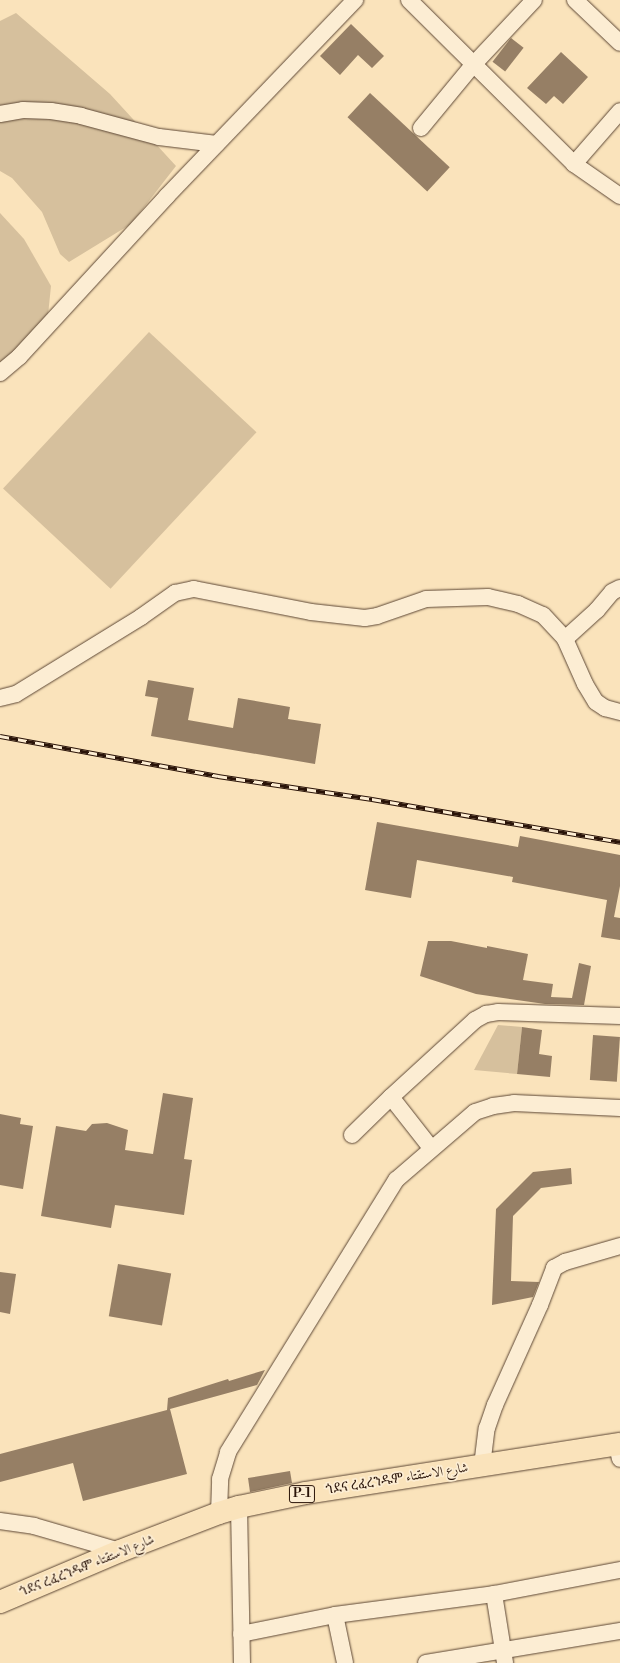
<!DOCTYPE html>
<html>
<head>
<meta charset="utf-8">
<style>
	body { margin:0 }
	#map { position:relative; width:620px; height:1663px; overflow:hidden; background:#fae3bb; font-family:"Libre Bodoni",Amiri,"Noto Serif Ethiopic",serif }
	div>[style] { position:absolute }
	.green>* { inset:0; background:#d6c09d; transform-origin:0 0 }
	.building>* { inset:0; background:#967f65; transform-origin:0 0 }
	.roads { filter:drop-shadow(0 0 1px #5d4735) drop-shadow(0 0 1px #5d4735) }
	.street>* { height:16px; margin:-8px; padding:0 8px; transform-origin:8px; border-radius:8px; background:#fcedd3 }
	.highway>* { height:22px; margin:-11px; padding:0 11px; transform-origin:11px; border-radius:11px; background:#fae3bb }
	.rail>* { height:4.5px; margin-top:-2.25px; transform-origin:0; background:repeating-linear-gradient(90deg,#fcedd3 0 9px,#291308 0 18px); box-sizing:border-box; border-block:1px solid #291308 }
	span { translate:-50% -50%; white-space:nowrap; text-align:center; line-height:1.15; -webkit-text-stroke:3.5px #fcedd3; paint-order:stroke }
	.shield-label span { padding:1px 3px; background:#fcedd3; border:1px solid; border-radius:3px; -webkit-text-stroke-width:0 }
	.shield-label { font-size:12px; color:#291308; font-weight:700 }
	.street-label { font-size:13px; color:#291308 }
</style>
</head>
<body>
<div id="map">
	<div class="green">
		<div style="clip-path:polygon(16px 13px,110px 94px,176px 166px,131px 224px,69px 262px,60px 254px,42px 212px,12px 178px,0 171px,0 21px)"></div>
		<div style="clip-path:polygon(0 213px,24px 239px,51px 286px,48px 315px,0 367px)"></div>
		<div style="left:149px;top:332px;width:147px;height:214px;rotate:43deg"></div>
		<div style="clip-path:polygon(498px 1025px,522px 1027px,517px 1074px,474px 1070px)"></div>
	</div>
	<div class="building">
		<div style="clip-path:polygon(351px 24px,384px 56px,372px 68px,358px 55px,340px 75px,320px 56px)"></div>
		<div style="left:511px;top:38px;width:16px;height:30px;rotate:38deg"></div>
		<div style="clip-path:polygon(561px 52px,588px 77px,563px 104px,554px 96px,546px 104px,527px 88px)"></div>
		<div style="left:370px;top:93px;width:109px;height:33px;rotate:43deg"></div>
		<div style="clip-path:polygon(148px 680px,194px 688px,188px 720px,233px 728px,238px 698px,290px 707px,288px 719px,321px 724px,315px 764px,151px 736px,158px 698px,145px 696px)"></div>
		<div style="clip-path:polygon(377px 822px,518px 847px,520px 836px,620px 855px,620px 886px,614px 917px,620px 918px,620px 940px,601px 937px,607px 900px,512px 882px,513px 877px,417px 860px,411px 898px,365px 890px)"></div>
		<div style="clip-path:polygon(428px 941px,451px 941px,487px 948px,487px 946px,528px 954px,523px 980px,553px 984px,551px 997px,572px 998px,579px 963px,591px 966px,584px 1005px,545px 1004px,476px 994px,420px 976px)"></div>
		<div style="clip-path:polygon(522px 1027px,542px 1030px,539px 1054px,552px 1056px,550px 1077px,517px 1074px)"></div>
		<div style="left:593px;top:1035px;width:27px;height:45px;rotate:4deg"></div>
		<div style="clip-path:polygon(163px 1093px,193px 1098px,184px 1159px,192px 1160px,184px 1215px,115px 1205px,111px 1228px,41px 1216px,56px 1126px,86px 1131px,92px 1124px,107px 1123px,128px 1130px,125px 1150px,153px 1154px)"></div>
		<div style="clip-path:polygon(0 1114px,21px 1118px,20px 1124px,33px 1126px,23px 1189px,0 1185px)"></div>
		<div style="clip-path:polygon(571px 1168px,572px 1184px,541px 1188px,513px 1216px,511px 1281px,539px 1282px,533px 1297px,492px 1305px,496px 1209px,533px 1172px)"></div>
		<div style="left:118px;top:1264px;width:54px;height:53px;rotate:10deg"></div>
		<div style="clip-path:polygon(0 1272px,16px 1274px,10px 1314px,0 1312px)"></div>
		<div style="clip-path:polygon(265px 1370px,257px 1385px,170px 1409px,187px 1474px,83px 1501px,73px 1463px,0 1482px,0 1454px,167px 1410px,168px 1398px,228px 1379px,229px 1381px)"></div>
		<div style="clip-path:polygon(290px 1471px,292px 1483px,250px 1492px,248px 1478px)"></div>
	</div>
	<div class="roads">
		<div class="street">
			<div style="left:409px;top:0;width:233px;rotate:44.8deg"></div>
			<div style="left:574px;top:164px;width:56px;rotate:34.8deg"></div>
			<div style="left:575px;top:0;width:62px;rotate:43.7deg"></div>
			<div style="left:0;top:114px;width:23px;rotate:-10deg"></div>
			<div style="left:23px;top:110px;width:28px;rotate:2deg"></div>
			<div style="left:51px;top:111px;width:30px;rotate:9deg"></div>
			<div style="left:81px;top:116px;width:81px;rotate:15.1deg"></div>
			<div style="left:159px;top:137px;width:58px;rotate:6.9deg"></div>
			<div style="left:421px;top:128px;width:82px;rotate:-50.5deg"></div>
			<div style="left:473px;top:65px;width:89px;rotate:-46.8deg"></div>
			<div style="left:574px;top:164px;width:70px;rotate:-49deg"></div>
			<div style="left:0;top:373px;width:25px;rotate:-40deg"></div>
			<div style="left:19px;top:357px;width:219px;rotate:-47.4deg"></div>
			<div style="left:167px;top:196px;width:272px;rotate:-46.2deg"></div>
			<div style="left:565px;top:639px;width:43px;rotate:-42.2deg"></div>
			<div style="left:597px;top:610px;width:23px;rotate:-50deg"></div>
			<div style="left:612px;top:592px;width:9px;rotate:-27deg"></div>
			<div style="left:0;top:698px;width:16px;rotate:-14deg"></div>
			<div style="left:16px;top:694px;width:147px;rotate:-31.6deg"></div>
			<div style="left:141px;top:617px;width:42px;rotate:-35.2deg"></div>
			<div style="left:175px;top:593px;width:19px;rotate:-12deg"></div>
			<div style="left:194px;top:589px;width:119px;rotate:11.1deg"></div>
			<div style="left:311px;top:612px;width:54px;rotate:6.3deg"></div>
			<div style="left:365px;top:618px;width:12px;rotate:-9deg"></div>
			<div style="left:377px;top:616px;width:52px;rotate:-19.1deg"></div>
			<div style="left:426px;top:599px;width:62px;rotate:-1.8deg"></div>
			<div style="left:488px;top:597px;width:31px;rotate:13deg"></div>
			<div style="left:518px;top:604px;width:27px;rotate:24deg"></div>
			<div style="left:543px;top:615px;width:33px;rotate:47deg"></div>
			<div style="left:565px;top:639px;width:49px;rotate:66deg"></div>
			<div style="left:585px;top:684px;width:21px;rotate:59deg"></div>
			<div style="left:596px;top:702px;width:11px;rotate:34deg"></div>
			<div style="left:605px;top:708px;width:16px;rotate:15deg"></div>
			<div style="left:391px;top:1097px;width:65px;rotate:51.9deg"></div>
			<div style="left:352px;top:1135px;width:54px;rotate:-44.3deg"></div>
			<div style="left:391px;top:1097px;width:114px;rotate:-42.5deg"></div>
			<div style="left:475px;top:1020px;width:13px;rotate:-29deg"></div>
			<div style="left:486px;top:1014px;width:12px;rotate:-9deg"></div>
			<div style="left:498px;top:1012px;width:122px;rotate:1.9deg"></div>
			<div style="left:617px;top:1445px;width:14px;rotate:78deg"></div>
			<div style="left:482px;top:1466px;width:38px;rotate:-83deg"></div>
			<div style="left:487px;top:1428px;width:24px;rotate:-71deg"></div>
			<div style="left:495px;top:1405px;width:110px;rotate:-65.8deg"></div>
			<div style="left:540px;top:1305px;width:40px;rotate:-69deg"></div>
			<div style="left:554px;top:1268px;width:13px;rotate:-29deg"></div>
			<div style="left:565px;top:1262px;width:57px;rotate:-16.2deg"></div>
			<div style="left:239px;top:1507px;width:156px;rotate:88.9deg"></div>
			<div style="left:219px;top:1513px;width:34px;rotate:-88deg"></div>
			<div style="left:220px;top:1479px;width:28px;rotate:-73deg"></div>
			<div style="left:228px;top:1452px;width:320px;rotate:-58.3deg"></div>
			<div style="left:396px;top:1180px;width:104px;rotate:-40.7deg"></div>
			<div style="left:475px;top:1112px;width:19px;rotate:-18deg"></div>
			<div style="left:493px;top:1106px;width:21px;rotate:-8deg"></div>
			<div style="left:514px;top:1103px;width:106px;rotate:2.7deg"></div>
			<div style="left:0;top:1521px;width:34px;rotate:8deg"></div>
			<div style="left:34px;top:1526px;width:90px;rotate:16.2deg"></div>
			<div style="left:494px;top:1594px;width:70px;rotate:80.9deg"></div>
			<div style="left:335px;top:1615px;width:49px;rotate:78.2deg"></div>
			<div style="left:241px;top:1634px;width:96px;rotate:-11.4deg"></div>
			<div style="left:335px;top:1615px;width:160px;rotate:-7.5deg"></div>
			<div style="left:494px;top:1594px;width:128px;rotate:-10.8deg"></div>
			<div style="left:426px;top:1663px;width:197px;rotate:-9.4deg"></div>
		</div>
		<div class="highway">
			<div style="left:0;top:1602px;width:130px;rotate:-23deg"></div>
			<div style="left:120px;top:1551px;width:106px;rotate:-21deg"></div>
			<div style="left:219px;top:1513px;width:21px;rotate:-17deg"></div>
			<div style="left:239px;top:1507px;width:68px;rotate:-11.8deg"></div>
			<div style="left:306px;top:1493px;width:318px;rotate:-8.9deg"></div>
		</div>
	</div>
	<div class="rail">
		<div style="left:0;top:736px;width:222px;rotate:10.4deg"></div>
		<div style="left:218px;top:776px;width:156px;rotate:8.5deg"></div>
		<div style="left:372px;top:799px;width:252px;rotate:9.8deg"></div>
	</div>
	<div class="shield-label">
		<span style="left:302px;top:1494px">P-1</span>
	</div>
	<div class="street-label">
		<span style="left:397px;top:1479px;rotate:-9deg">ጎደና ረፈረንዱም شارع الاستقتاء</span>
		<span style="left:87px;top:1566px;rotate:-22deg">ጎደና ረፈረንዱም شارع الاستقتاء</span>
	</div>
</div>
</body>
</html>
